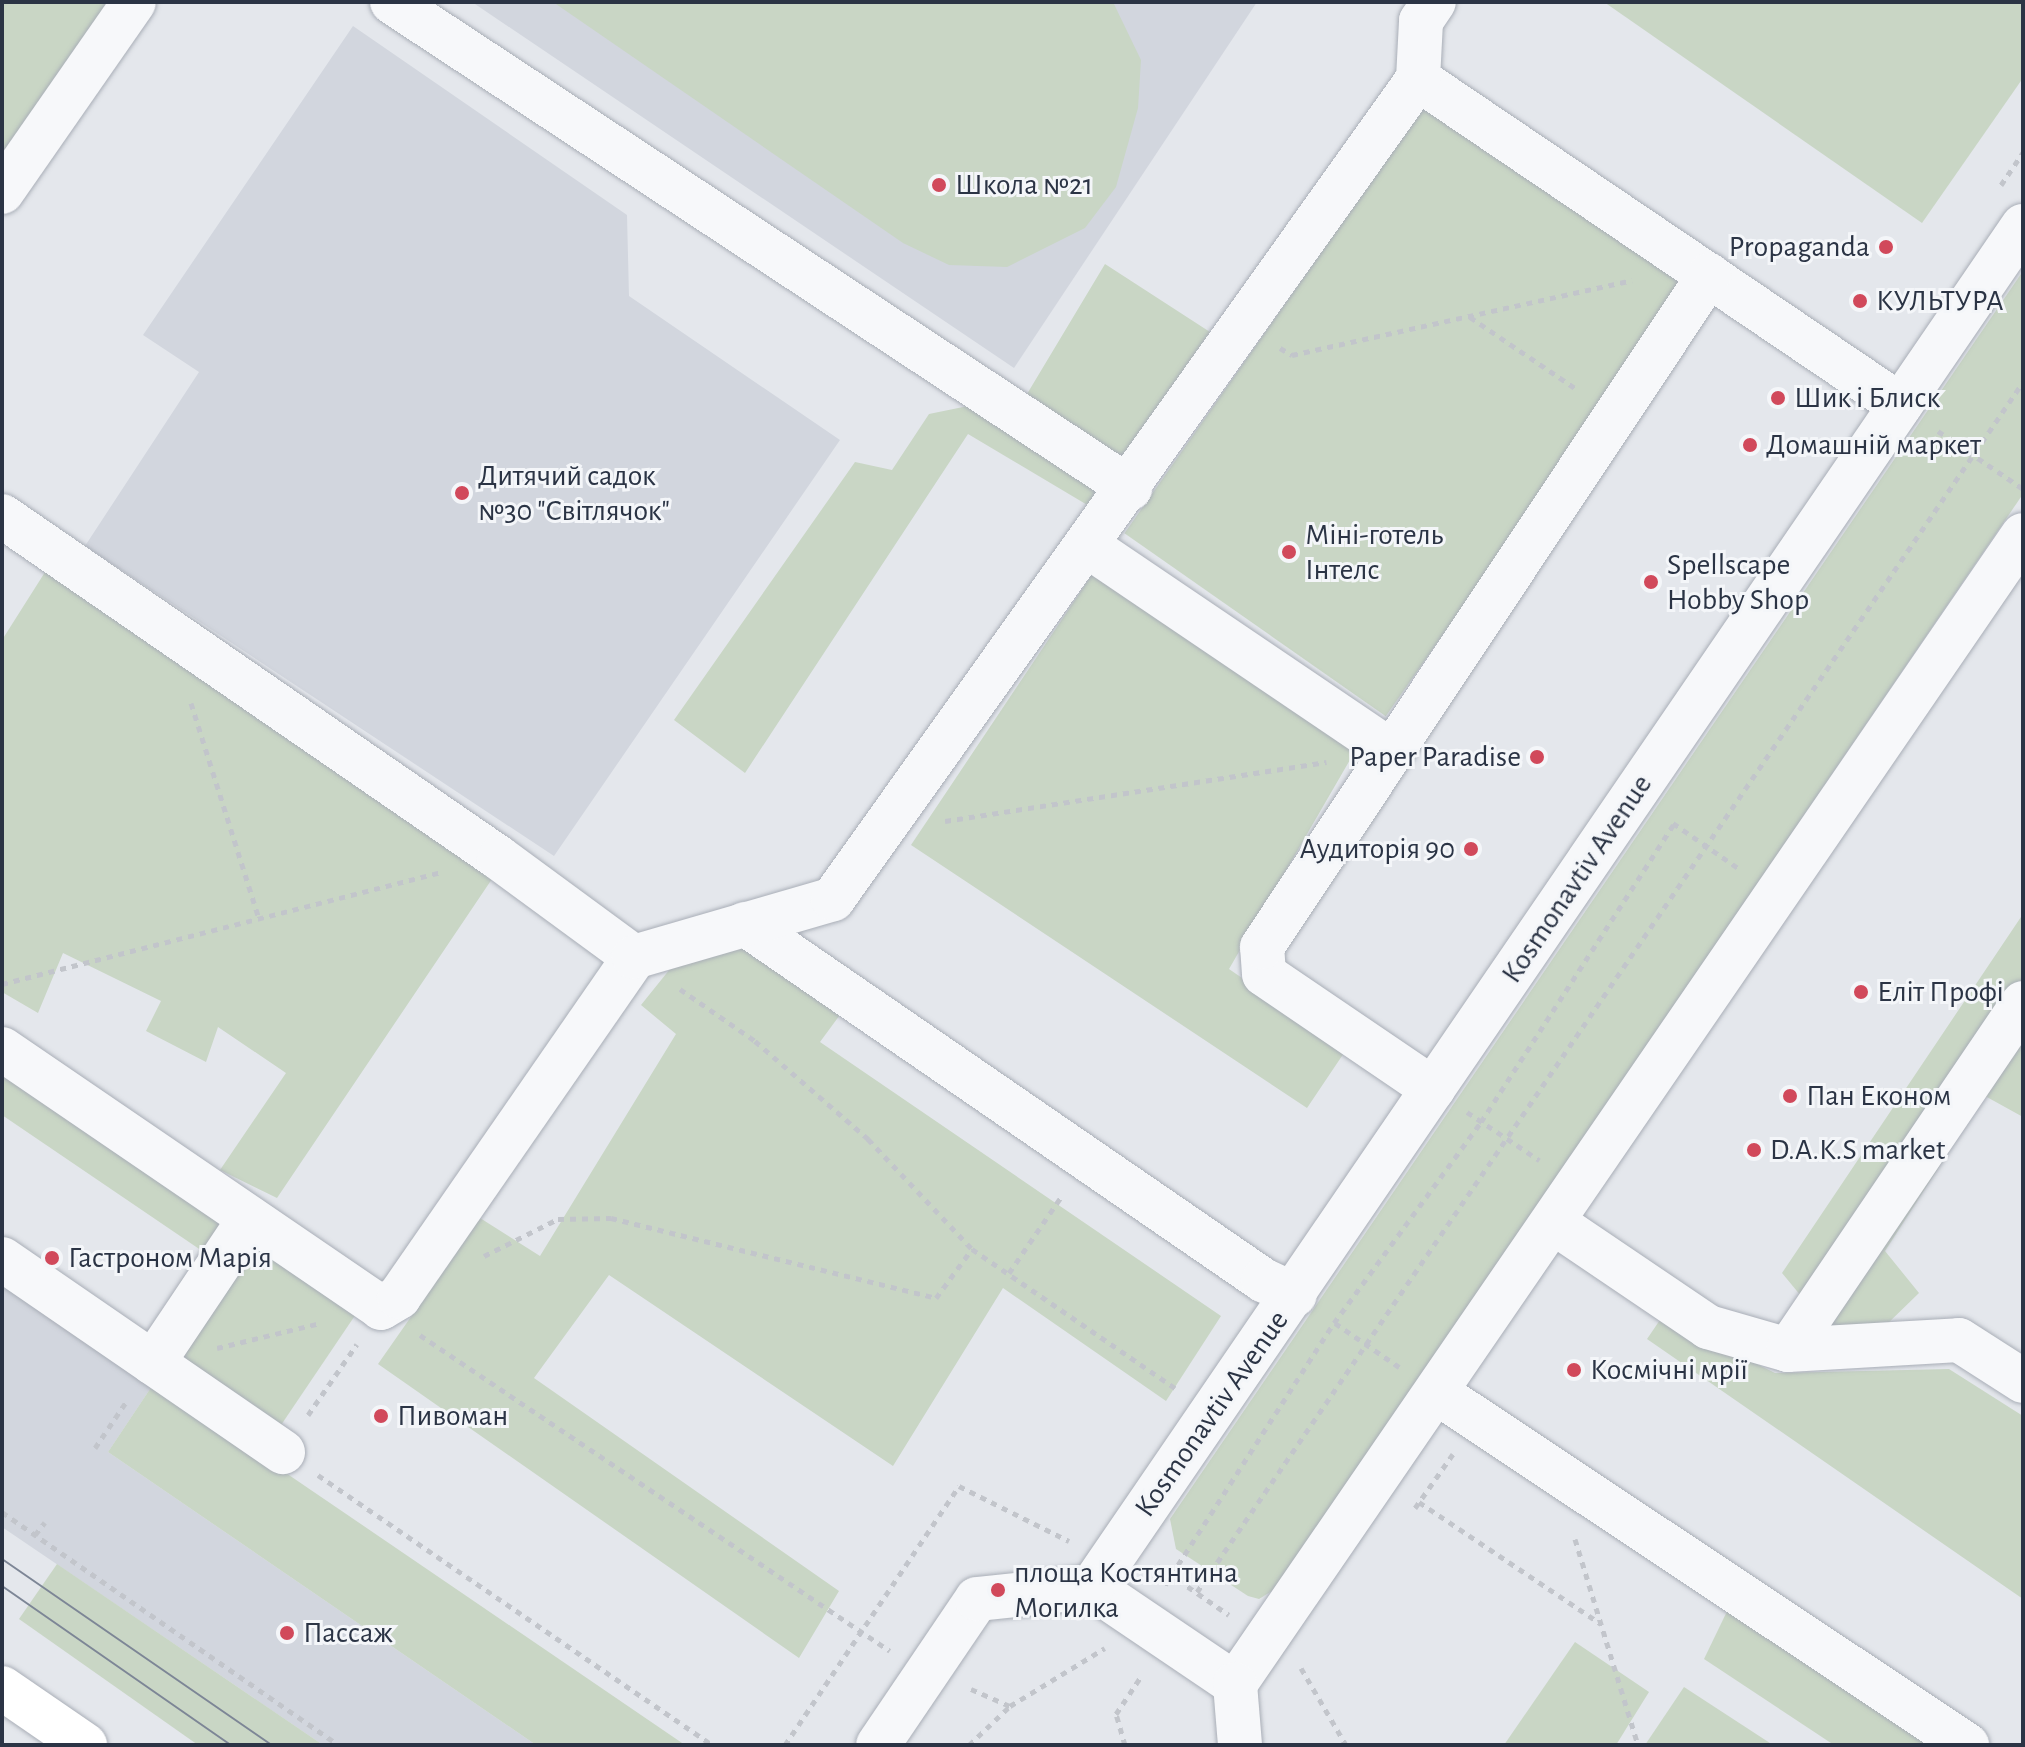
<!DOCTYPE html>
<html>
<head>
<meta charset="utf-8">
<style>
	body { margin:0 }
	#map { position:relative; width:2025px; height:1747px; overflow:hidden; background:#e4e7ec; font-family:"Alegreya Sans",sans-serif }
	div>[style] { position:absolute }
	.built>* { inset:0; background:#d2d6de }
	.green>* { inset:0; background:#c9d6c5; transform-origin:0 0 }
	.path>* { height:5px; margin-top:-2.5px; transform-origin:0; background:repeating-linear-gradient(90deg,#c2c5cb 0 6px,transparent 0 12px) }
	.roads { filter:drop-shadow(0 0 2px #a9aeb7) drop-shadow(0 0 2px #a9aeb7) }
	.minor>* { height:44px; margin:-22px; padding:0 22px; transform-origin:22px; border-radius:22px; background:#f7f8fa }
	.major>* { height:44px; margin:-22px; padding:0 22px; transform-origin:22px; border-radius:22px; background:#fff }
	.tram>* { height:2px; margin:-1px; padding:0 1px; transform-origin:1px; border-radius:1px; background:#7d8696 }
	.dots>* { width:22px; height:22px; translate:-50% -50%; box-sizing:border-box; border:4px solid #f4f6f9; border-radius:50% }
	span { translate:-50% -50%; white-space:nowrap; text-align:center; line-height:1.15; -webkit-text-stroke:6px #f4f6f9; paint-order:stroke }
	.poi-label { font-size:30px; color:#2b3445 }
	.left { translate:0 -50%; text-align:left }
	.right { translate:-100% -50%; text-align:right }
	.street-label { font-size:30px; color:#2b3445 }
	.frame { position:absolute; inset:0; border:4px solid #2b3445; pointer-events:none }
</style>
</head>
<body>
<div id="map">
	<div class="built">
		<div style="clip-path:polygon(472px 2px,1257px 2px,1014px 368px)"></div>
		<div style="clip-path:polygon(353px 26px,627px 215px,629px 296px,840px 440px,554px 856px,85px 546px,199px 372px,143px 335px)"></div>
		<div style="clip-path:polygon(2px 1280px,154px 1383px,108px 1452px,536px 1745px,323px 1745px,2px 1527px)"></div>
	</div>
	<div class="green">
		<div style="clip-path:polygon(2px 2px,112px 2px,2px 161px)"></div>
		<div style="clip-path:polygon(553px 2px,1113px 2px,1141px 60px,1138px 108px,1116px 187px,1085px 228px,1007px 267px,949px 265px,903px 243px)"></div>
		<div style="clip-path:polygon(1604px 2px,2023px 2px,2023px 78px,1922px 223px)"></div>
		<div style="left:1425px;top:104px;width:319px;height:524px;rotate:35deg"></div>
		<div style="clip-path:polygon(1105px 264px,1210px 332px,1089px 506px,968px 434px,745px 773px,674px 720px,855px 462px,892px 470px,929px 414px,1027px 394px)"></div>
		<div style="clip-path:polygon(2023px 271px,2023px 494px,1277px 1588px,1259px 1599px,1248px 1596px,1176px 1549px,1170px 1519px)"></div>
		<div style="clip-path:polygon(47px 569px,492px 879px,277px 1198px,220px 1170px,286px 1073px,218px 1027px,206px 1062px,146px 1031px,161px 1001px,63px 953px,38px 1013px,2px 992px,2px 640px)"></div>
		<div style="clip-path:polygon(1093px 573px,1358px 746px,1229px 969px,1346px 1050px,1307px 1108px,911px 845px)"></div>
		<div style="clip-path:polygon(2023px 914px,2023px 1117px,1985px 1096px,1885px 1251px,1919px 1293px,1882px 1329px,1825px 1325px,1782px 1273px)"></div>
		<div style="clip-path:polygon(743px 938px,845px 1008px,820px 1042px,1221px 1316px,1166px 1401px,1003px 1288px,893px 1466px,609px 1275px,534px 1378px,839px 1591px,799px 1658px,378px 1364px,480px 1218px,540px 1256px,676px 1034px,641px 1005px,674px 964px)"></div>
		<div style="clip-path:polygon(2px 1064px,235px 1226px,211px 1257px,2px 1115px)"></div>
		<div style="left:254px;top:1231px;width:131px;height:150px;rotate:34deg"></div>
		<div style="clip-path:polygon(1662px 1317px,1775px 1373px,1949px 1369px,2023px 1416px,2023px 1599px,1647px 1339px)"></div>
		<div style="clip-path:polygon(154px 1383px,685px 1745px,536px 1745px,108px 1452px)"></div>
		<div style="clip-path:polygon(57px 1564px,323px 1745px,198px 1745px,19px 1619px)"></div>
		<div style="clip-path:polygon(1732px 1601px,1936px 1745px,1834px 1745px,1704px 1659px)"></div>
		<div style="clip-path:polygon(1575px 1642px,1649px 1692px,1616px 1745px,1504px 1745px)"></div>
		<div style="clip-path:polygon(1684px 1687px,1773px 1745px,1645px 1745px)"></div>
	</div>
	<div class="path">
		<div style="left:2001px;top:185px;width:40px;rotate:-56deg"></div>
		<div style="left:1470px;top:317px;width:130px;rotate:34.1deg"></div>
		<div style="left:1280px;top:348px;width:14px;rotate:30deg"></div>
		<div style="left:1292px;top:355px;width:348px;rotate:-12.4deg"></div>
		<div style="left:1938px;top:431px;width:102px;rotate:34.2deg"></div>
		<div style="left:191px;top:703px;width:226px;rotate:72.5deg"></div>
		<div style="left:945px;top:821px;width:386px;rotate:-8.8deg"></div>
		<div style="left:1673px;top:823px;width:83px;rotate:34.7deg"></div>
		<div style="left:2px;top:984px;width:451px;rotate:-14.3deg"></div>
		<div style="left:680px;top:989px;width:91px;rotate:34.7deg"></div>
		<div style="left:755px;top:1041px;width:150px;rotate:40.9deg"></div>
		<div style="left:868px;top:1139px;width:151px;rotate:46.6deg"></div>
		<div style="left:972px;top:1249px;width:246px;rotate:34.4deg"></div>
		<div style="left:1467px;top:1112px;width:87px;rotate:33.7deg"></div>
		<div style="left:484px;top:1256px;width:83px;rotate:-26.6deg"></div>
		<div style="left:558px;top:1219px;width:53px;rotate:-1.1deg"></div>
		<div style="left:611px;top:1218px;width:335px;rotate:13.8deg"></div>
		<div style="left:936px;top:1298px;width:61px;rotate:-53.7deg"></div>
		<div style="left:1009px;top:1273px;width:92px;rotate:-55.6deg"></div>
		<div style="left:1335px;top:1323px;width:78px;rotate:34.5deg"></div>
		<div style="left:420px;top:1335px;width:566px;rotate:33.91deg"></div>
		<div style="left:217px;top:1348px;width:106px;rotate:-13.6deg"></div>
		<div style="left:308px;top:1415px;width:86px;rotate:-55.4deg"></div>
		<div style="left:95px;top:1448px;width:59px;rotate:-56deg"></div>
		<div style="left:318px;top:1475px;width:478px;rotate:34.4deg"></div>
		<div style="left:1419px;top:1502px;width:219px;rotate:33.8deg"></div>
		<div style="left:1415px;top:1508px;width:66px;rotate:-54.9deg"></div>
		<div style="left:2px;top:1512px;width:410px;rotate:34.7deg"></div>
		<div style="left:35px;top:1535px;width:16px;rotate:-52deg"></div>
		<div style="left:1575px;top:1539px;width:215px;rotate:73deg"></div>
		<div style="left:1158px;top:1566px;width:86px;rotate:34.6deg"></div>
		<div style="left:1165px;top:1585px;width:312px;rotate:-57.2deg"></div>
		<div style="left:1334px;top:1323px;width:249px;rotate:-53.8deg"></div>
		<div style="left:1481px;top:1122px;width:354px;rotate:-57.1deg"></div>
		<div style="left:1197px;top:1592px;width:1465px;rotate:-55.68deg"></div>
		<div style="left:1301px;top:1668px;width:89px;rotate:59.7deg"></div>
		<div style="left:971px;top:1689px;width:43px;rotate:23.6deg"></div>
		<div style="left:785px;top:1745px;width:312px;rotate:-56.1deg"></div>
		<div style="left:959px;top:1486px;width:123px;rotate:26.6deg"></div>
		<div style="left:969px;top:1745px;width:57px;rotate:-43.6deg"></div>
		<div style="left:1010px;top:1706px;width:111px;rotate:-31.4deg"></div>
		<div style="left:1125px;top:1745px;width:32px;rotate:-106deg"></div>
		<div style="left:1116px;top:1714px;width:47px;rotate:-56.3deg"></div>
	</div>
	<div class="roads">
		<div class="minor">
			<div style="left:392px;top:2px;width:884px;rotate:33.37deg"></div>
			<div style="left:1418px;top:79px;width:582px;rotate:34.07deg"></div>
			<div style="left:2px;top:192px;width:231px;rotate:-55.2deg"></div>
			<div style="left:2px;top:516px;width:603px;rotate:34.53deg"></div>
			<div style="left:499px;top:858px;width:167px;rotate:36.3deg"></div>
			<div style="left:1088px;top:546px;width:367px;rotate:34.1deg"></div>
			<div style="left:745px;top:924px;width:629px;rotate:34.5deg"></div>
			<div style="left:1263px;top:1280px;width:35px;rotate:25deg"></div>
			<div style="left:2px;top:1049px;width:459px;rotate:34.3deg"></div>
			<div style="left:381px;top:1308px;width:21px;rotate:-31deg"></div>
			<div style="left:399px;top:1297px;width:413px;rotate:-55.3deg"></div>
			<div style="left:634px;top:957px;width:207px;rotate:-16.2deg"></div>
			<div style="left:833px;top:899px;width:1007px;rotate:-54.5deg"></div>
			<div style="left:1418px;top:79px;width:58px;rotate:-87deg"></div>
			<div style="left:1421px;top:21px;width:23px;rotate:-56deg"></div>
			<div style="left:1433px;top:1089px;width:204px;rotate:-145.8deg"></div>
			<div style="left:1264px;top:974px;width:27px;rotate:-94deg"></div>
			<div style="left:1262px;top:947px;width:807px;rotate:-56.37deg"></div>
			<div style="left:1553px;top:1222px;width:187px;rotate:34.1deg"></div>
			<div style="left:1708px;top:1327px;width:83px;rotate:16deg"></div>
			<div style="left:1788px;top:1350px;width:171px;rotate:-3.3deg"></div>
			<div style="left:1959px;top:1340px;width:76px;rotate:32.6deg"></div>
			<div style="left:2px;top:1259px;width:341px;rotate:34.5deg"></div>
			<div style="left:1788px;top:1350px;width:419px;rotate:-55.9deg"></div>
			<div style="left:153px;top:1363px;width:174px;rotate:-56.2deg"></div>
			<div style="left:1436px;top:1392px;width:638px;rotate:33.62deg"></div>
			<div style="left:1235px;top:1684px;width:173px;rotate:-145.9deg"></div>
			<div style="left:1092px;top:1587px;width:1649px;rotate:-55.63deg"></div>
			<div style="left:1235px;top:1684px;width:1393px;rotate:-55.56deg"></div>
			<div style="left:1235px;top:1684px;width:61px;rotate:85.3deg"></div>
			<div style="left:878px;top:1745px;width:176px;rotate:-55.9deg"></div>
			<div style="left:977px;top:1599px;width:116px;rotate:-6deg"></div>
		</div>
		<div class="major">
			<div style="left:2px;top:1688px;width:101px;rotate:34.5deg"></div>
		</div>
	</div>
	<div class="tram">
		<div style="left:2px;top:1559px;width:328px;rotate:34.6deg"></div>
		<div style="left:2px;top:1586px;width:279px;rotate:34.8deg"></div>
	</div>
	<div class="dots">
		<div style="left:939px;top:185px;background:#d1495b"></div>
		<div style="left:1886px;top:247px;background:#d1495b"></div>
		<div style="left:1860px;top:301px;background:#d1495b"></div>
		<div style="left:1778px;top:398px;background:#d1495b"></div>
		<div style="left:1750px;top:445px;background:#d1495b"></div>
		<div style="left:462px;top:493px;background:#d1495b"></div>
		<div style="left:1289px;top:552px;background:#d1495b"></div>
		<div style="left:1651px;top:582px;background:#d1495b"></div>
		<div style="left:1537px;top:757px;background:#d1495b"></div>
		<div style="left:1471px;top:849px;background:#d1495b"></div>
		<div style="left:1861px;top:992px;background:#d1495b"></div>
		<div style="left:1790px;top:1096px;background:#d1495b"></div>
		<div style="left:1754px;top:1150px;background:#d1495b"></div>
		<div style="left:52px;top:1258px;background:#d1495b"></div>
		<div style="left:1574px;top:1370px;background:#d1495b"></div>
		<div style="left:381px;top:1416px;background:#d1495b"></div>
		<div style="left:998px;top:1590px;background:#d1495b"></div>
		<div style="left:287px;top:1633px;background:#d1495b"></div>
	</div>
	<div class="poi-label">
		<span class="left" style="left:955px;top:185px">Школа №21</span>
		<span class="right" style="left:1870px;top:247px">Propaganda</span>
		<span class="left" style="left:1876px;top:301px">КУЛЬТУРА</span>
		<span class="left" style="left:1794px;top:398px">Шик і Блиск</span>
		<span class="left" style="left:1766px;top:445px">Домашній маркет</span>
		<span class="left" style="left:478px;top:493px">Дитячий садок<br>№30 "Світлячок"</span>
		<span class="left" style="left:1305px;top:552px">Міні-готель<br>Інтелс</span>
		<span class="left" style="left:1667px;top:582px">Spellscape<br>Hobby Shop</span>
		<span class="right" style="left:1521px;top:757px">Paper Paradise</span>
		<span class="right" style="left:1455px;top:849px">Аудиторія 90</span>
		<span class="left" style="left:1877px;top:992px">Еліт Профі</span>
		<span class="left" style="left:1806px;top:1096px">Пан Економ</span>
		<span class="left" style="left:1770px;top:1150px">D.A.K.S market</span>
		<span class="left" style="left:68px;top:1258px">Гастроном Марія</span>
		<span class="left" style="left:1590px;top:1370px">Космічні мрії</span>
		<span class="left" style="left:397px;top:1416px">Пивоман</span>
		<span class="left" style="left:1014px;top:1590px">площа Костянтина<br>Могилка</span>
		<span class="left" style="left:303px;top:1633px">Пассаж</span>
	</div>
	<div class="street-label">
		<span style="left:1577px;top:879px;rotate:-56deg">Kosmonavtiv Avenue</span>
		<span style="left:1212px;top:1414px;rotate:-55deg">Kosmonavtiv Avenue</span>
	</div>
	<div class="frame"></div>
</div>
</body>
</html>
